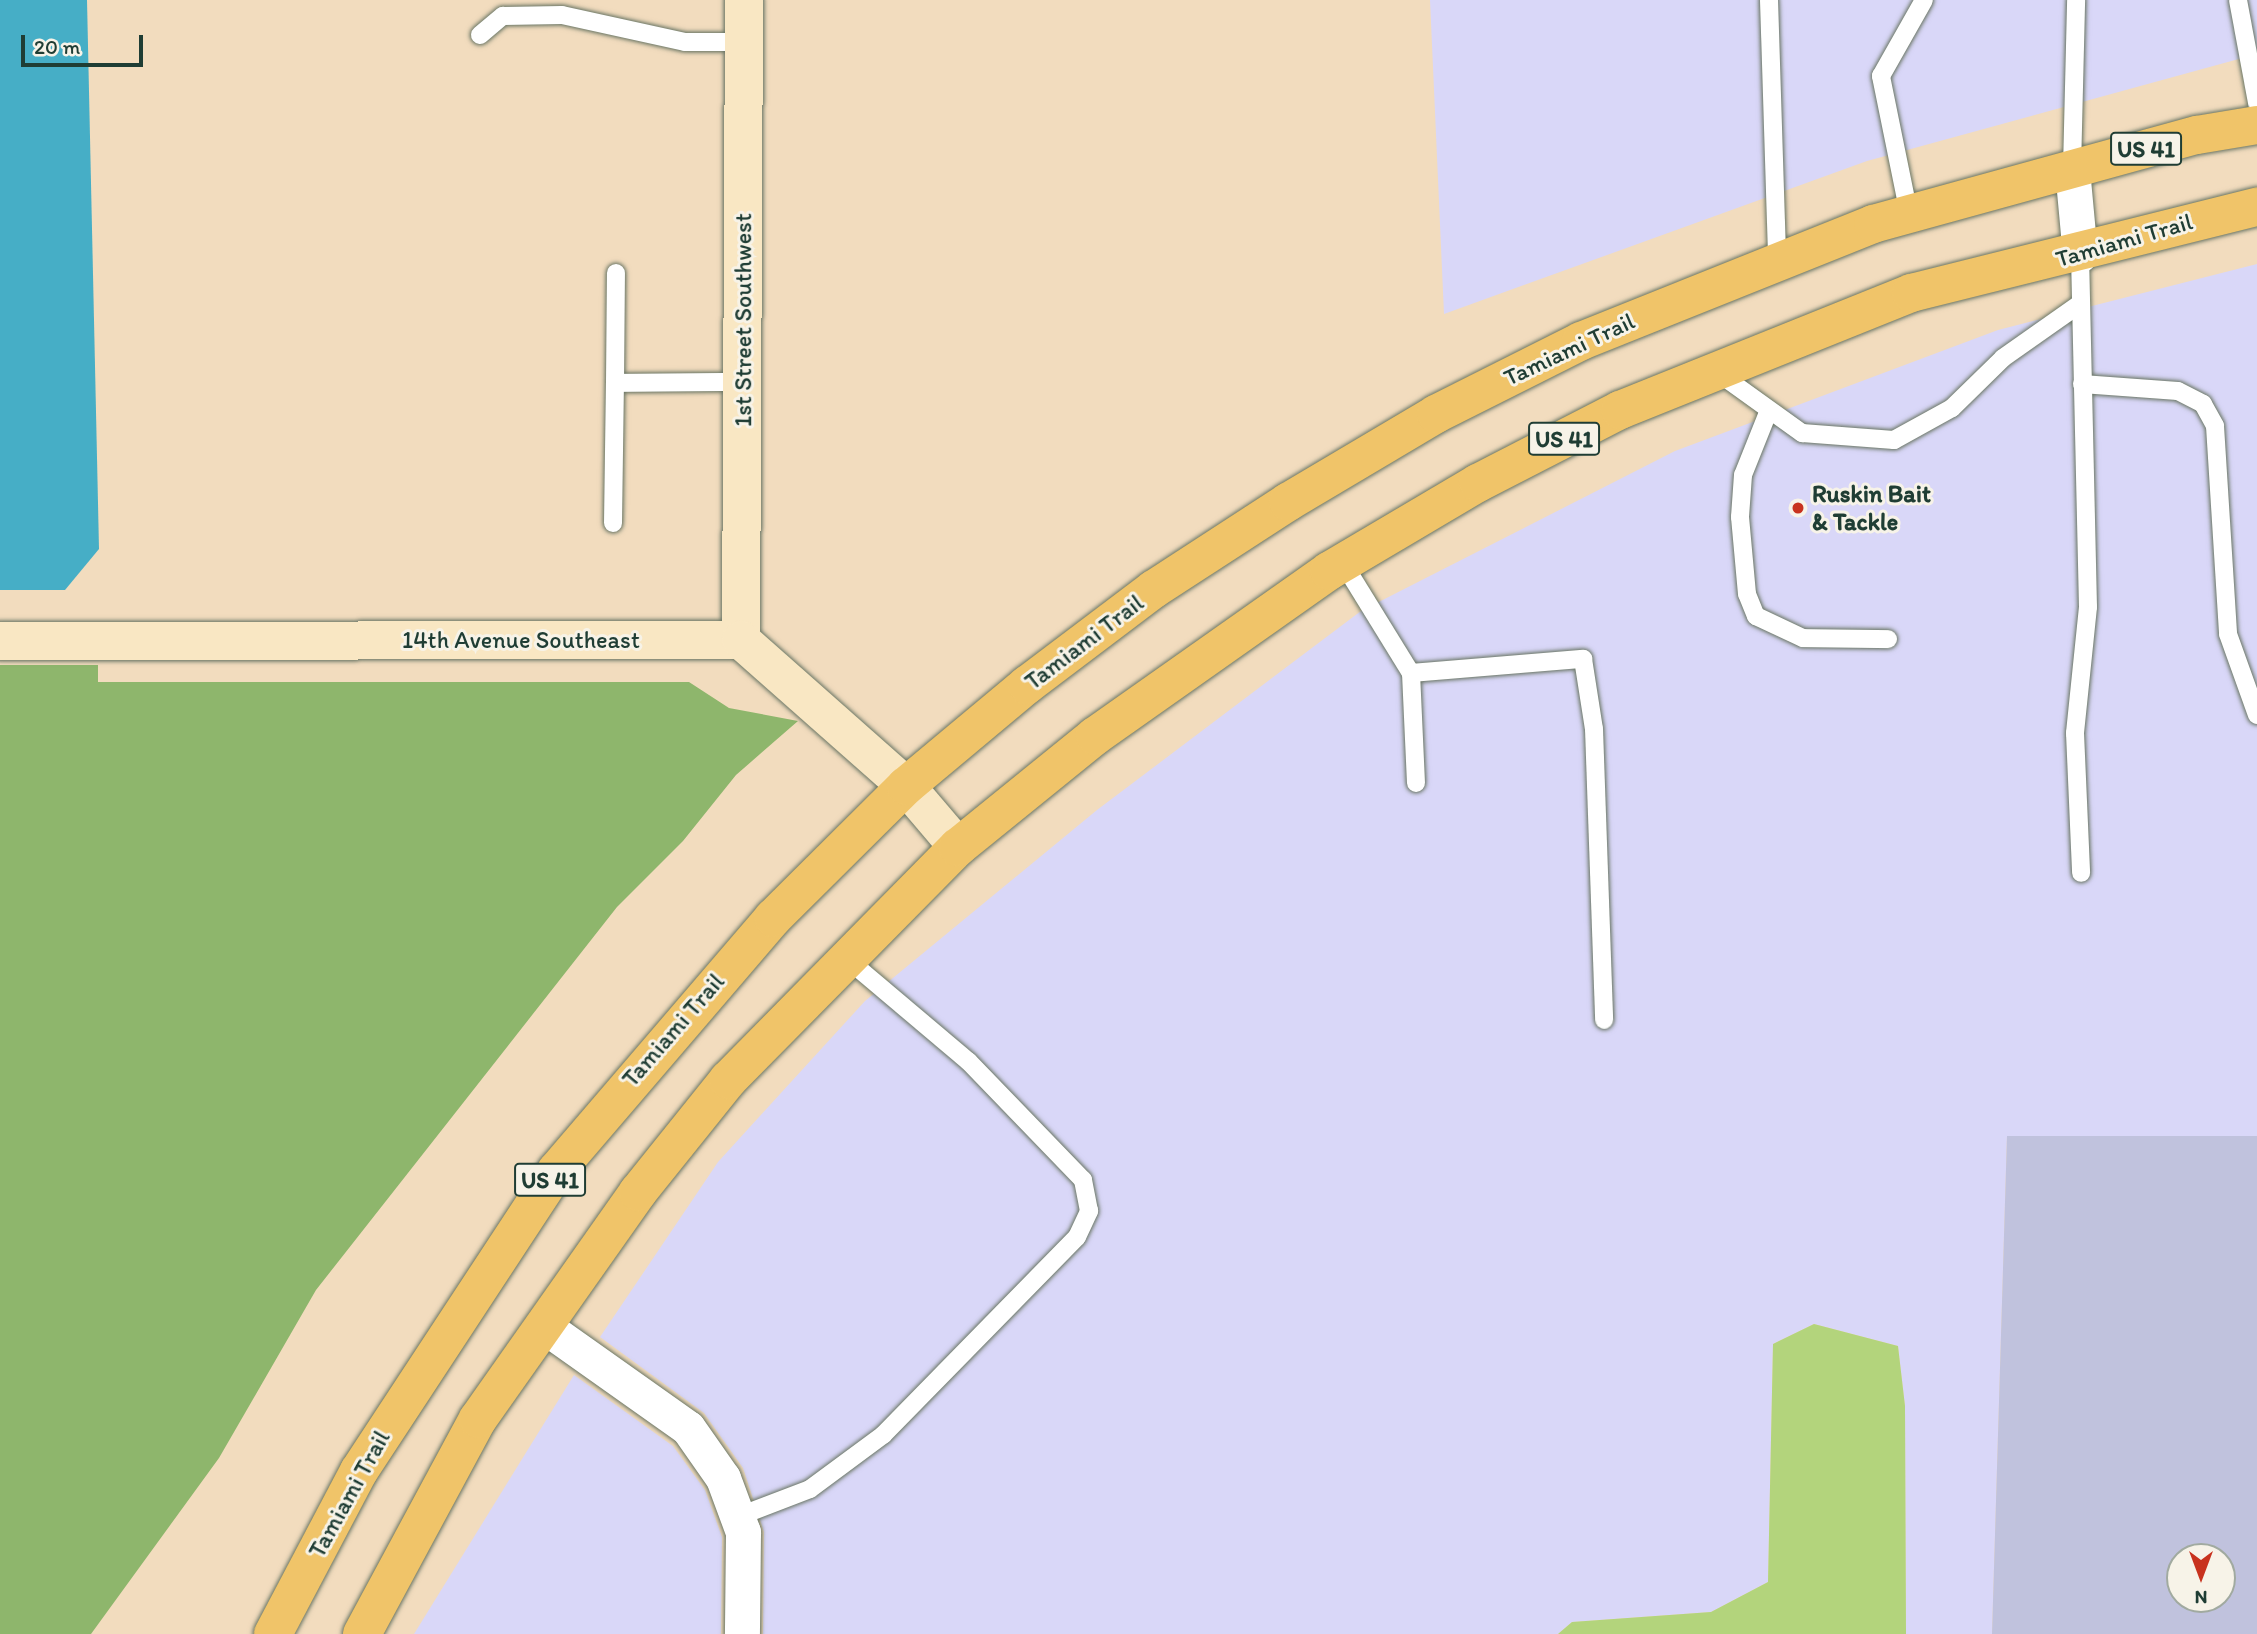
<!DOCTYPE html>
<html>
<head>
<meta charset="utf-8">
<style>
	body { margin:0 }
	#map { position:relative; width:2257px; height:1634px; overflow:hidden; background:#f2dcbe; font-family:Itim,sans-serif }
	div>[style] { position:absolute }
	.built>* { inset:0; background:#d9d7f8 }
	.industrial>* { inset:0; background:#c0c2dd }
	.green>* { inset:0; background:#b3d47c }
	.forest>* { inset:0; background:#8eb66c }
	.water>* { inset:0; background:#46aec6 }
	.roads { filter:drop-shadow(0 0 2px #697564) drop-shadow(0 0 2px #697564) }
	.lane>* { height:18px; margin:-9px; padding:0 9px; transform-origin:9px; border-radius:9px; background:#fff }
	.street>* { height:35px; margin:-17.5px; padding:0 17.5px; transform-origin:17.5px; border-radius:17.5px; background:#fff }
	.secondary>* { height:38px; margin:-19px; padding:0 19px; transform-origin:19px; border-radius:19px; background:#f9e7c3 }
	.primary>* { height:38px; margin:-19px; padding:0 19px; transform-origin:19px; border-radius:19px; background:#f0c469 }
	.dots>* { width:19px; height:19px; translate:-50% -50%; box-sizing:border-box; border:4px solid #f7f3e8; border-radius:50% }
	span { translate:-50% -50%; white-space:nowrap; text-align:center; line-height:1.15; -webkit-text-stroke:6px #f7f3e8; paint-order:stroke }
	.shield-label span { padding:2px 5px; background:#f7f3e8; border:2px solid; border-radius:5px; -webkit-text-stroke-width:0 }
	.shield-label { font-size:23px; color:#1f3d34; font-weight:700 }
	.street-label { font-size:24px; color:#1f3d34 }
	.poi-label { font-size:24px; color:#1f3d34; font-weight:700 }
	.left { translate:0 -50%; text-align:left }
	.north { position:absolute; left:2166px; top:1543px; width:70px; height:70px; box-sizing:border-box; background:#f7f3e8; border:2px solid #a1aaa0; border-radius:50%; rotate:180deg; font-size:19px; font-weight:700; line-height:28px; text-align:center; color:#1f3d34 }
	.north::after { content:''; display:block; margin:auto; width:24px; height:32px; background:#c8321e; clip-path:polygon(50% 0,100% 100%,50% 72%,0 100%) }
	.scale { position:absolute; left:21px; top:35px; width:122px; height:32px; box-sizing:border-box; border:4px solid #1f3d34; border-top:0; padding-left:9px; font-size:21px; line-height:24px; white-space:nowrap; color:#1f3d34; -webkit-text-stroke:5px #f7f3e8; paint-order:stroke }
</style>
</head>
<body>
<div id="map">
	<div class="built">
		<div style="clip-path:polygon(1430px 0,2257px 0,2257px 54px,1867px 161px,1444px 314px)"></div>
		<div style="clip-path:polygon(2257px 264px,2257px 1136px,2007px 1136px,1992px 1634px,1906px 1634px,1905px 1406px,1898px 1346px,1814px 1324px,1773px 1344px,1768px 1582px,1711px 1612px,1572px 1622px,1558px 1634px,763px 1634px,764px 1532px,743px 1468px,704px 1413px,600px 1337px,718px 1162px,865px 1001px,1097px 810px,1361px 611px,1675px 451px,1998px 330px)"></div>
		<div style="clip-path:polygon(574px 1375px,673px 1446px,705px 1490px,722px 1537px,721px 1634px,414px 1634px)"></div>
	</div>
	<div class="industrial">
		<div style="clip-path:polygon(evenodd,2007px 1136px,2257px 1136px,2257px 1634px,1992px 1634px,2007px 1136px,2180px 1557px,2222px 1557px,2222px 1599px,2180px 1599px,2180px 1557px)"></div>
	</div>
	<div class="green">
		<div style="clip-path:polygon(1814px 1324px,1898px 1346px,1905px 1406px,1906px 1634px,1558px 1634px,1572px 1622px,1711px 1612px,1768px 1582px,1773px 1344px)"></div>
	</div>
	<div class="forest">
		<div style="clip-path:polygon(0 665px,98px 665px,98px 682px,689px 682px,729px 708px,798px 721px,736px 775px,683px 841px,617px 907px,316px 1290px,219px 1458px,91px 1634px,0 1634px)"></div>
	</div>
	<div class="water">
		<div style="clip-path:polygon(0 0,87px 0,99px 549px,65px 590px,0 590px)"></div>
	</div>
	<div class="roads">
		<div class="lane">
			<div style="left:1769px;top:0;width:259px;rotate:88.2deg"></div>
			<div style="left:2238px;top:0;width:105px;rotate:79.5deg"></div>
			<div style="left:480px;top:35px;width:30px;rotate:-40deg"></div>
			<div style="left:503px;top:16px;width:59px;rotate:-1deg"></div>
			<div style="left:562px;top:15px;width:126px;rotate:12.4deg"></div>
			<div style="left:685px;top:42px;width:59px"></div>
			<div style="left:2072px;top:169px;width:169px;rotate:-88.6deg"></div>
			<div style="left:1909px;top:214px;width:141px;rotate:-101.5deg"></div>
			<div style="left:1881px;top:76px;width:87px;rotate:-60.5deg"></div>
			<div style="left:2080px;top:255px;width:352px;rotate:88.7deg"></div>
			<div style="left:2088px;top:607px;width:127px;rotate:95.9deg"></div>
			<div style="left:2075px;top:733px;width:140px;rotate:87.5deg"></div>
			<div style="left:1717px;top:372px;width:105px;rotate:35.7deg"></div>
			<div style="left:1802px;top:433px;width:92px;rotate:4.4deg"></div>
			<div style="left:1894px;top:440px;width:66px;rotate:-28.9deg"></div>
			<div style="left:1952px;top:408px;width:71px;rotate:-44.4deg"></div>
			<div style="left:2003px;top:358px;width:92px;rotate:-35.2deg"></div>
			<div style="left:615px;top:383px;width:110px;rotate:-89.5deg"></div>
			<div style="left:2082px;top:384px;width:96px;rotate:4.2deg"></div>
			<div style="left:2178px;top:391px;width:28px;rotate:27deg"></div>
			<div style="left:2203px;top:404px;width:25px;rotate:61deg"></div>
			<div style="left:2215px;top:426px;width:208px;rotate:86.4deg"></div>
			<div style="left:2228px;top:634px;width:86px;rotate:70.3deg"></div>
			<div style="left:1769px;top:410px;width:70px;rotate:111.8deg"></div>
			<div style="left:1743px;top:475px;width:42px;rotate:94.1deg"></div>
			<div style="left:1740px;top:517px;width:77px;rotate:84.8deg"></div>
			<div style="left:1747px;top:594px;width:24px;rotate:68deg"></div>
			<div style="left:1756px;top:616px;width:52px;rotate:25.1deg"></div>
			<div style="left:1803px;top:638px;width:85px;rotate:0.7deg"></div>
			<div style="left:613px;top:523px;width:140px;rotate:-89.2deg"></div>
			<div style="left:615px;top:383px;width:127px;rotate:-0.5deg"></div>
			<div style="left:1343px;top:563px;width:129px;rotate:58.3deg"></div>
			<div style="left:1411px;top:673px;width:173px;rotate:-4.7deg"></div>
			<div style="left:1583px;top:659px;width:71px;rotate:81.1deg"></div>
			<div style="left:1594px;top:729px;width:291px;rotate:88deg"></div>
			<div style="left:1411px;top:673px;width:110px;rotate:87.4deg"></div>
			<div style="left:737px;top:1517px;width:78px;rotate:-21deg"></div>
			<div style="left:810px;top:1489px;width:91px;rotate:-36.5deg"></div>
			<div style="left:883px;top:1435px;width:277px;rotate:-45.6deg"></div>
			<div style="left:1077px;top:1237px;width:29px;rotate:-65deg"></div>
			<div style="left:1089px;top:1211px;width:32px;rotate:-101deg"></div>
			<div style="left:1083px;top:1180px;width:165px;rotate:-134deg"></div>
			<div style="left:968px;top:1061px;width:161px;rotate:-139.8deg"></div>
		</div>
		<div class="street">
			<div style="left:2072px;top:169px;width:86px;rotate:84.7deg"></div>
			<div style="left:544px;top:1326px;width:176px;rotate:35.3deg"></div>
			<div style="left:688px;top:1428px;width:61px;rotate:55deg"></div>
			<div style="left:723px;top:1478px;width:58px;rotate:69.7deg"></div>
			<div style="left:743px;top:1532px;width:102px;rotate:90.6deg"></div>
		</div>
		<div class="secondary">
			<div style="left:741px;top:640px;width:640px;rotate:-89.73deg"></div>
			<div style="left:0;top:641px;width:741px;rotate:-0.08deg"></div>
			<div style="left:741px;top:640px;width:220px;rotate:41.5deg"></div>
			<div style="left:906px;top:786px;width:80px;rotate:49.6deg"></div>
		</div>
		<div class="primary">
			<div style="left:273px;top:1634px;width:184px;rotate:-62.2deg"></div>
			<div style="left:359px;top:1471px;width:360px;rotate:-56.7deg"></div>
			<div style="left:557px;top:1170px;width:332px;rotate:-49.4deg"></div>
			<div style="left:773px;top:918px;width:187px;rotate:-44.8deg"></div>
			<div style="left:906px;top:786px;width:158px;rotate:-39.9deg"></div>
			<div style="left:1027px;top:685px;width:159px;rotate:-37.1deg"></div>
			<div style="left:1154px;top:589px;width:160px;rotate:-33deg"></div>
			<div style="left:1288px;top:502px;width:172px;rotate:-30.7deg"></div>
			<div style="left:1436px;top:414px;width:162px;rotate:-26.7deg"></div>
			<div style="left:1581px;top:341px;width:315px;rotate:-21.8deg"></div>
			<div style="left:1873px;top:224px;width:336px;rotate:-15.4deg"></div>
			<div style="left:2197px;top:135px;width:61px;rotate:-9.5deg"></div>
			<div style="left:362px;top:1634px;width:244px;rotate:-61.7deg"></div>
			<div style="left:478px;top:1419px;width:278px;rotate:-54.8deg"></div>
			<div style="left:638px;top:1192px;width:144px;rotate:-51.2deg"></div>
			<div style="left:728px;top:1080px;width:327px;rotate:-45.4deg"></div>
			<div style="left:958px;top:847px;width:176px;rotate:-39deg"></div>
			<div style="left:1095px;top:736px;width:286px;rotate:-35.2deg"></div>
			<div style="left:1329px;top:571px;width:173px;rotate:-30.6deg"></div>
			<div style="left:1478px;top:483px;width:160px;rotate:-27.2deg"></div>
			<div style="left:1620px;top:410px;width:314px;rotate:-21.9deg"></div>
			<div style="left:1911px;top:293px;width:357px;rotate:-14deg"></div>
		</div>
	</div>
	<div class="dots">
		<div style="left:1798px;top:508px;background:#c8321e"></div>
	</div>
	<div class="shield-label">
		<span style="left:2146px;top:149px">US 41</span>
		<span style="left:1564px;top:439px">US 41</span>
		<span style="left:550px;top:1180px">US 41</span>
	</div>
	<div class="street-label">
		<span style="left:2124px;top:240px;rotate:-16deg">Tamiami Trail</span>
		<span style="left:743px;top:320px;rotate:-90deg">1st Street Southwest</span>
		<span style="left:1569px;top:349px;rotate:-25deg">Tamiami Trail</span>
		<span style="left:521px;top:640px">14th Avenue Southeast</span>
		<span style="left:1084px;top:642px;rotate:-37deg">Tamiami Trail</span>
		<span style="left:673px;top:1030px;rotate:-49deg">Tamiami Trail</span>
		<span style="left:349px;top:1494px;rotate:-61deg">Tamiami Trail</span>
	</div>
	<div class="poi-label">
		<span class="left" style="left:1812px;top:508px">Ruskin Bait<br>&amp; Tackle</span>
	</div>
	<div class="north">N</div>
	<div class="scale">20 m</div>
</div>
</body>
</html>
